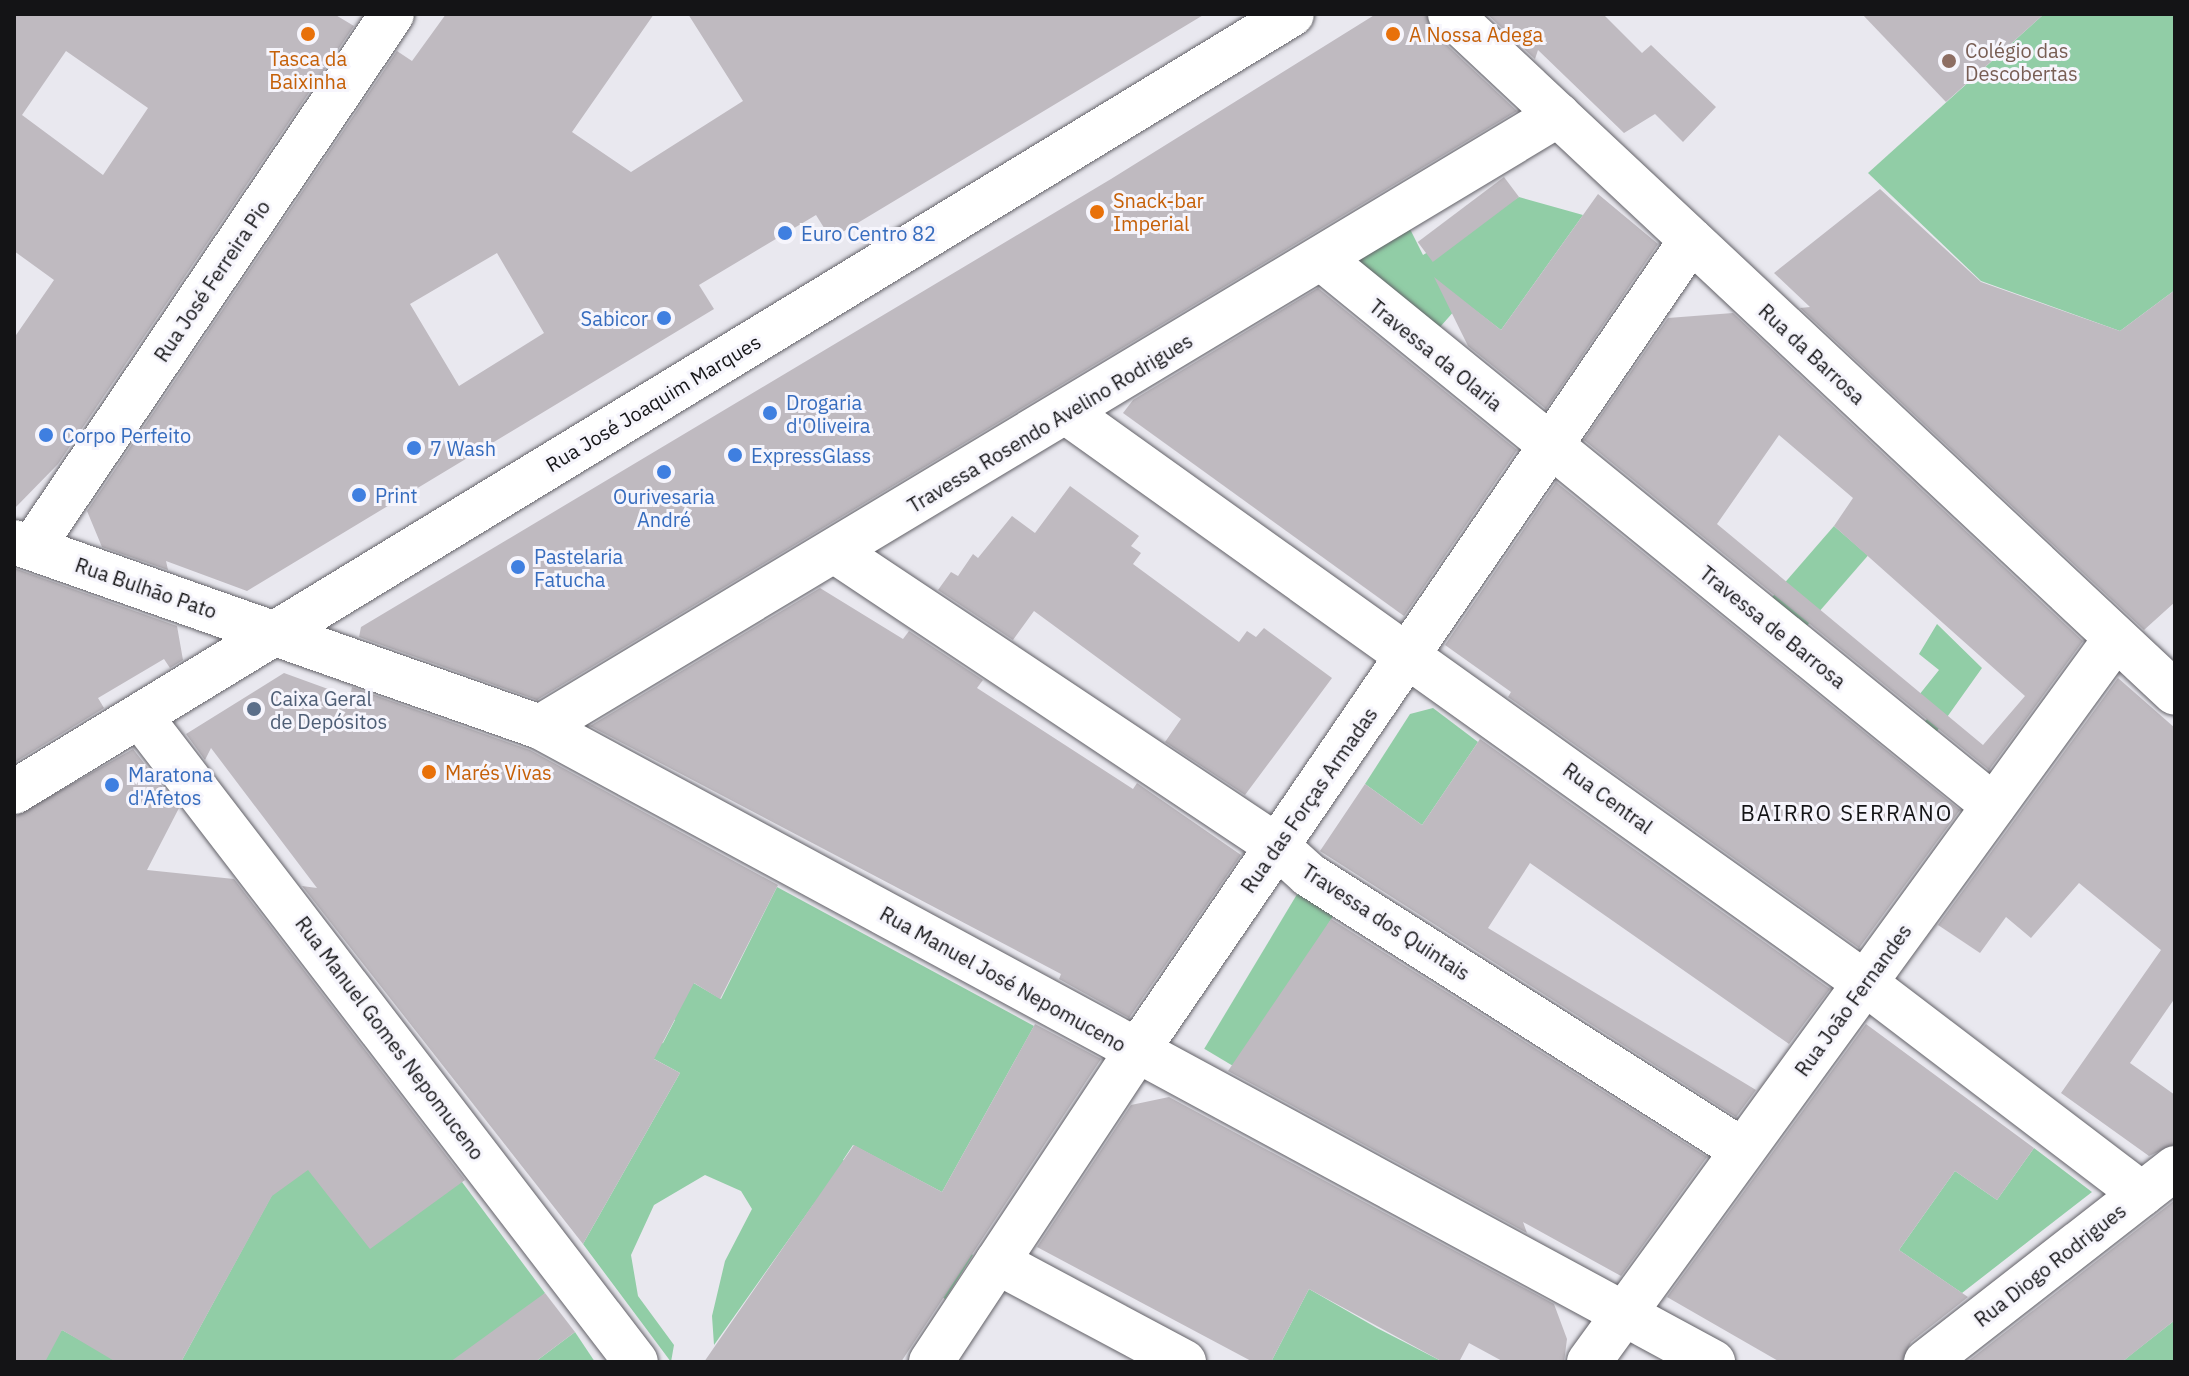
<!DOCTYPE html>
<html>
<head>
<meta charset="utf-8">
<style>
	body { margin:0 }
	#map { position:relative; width:2189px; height:1376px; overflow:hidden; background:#e9e8ef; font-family:"IBM Plex Sans",sans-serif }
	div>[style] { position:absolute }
	.green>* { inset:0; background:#91cda6; transform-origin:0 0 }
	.building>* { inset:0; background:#bfbac0; transform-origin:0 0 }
	.roads { filter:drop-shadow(0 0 2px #626167) drop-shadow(0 0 2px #626167) }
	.minor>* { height:44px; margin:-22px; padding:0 22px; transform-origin:22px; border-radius:22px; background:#fff }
	.dots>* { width:22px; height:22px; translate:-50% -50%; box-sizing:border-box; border:4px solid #f6f5fc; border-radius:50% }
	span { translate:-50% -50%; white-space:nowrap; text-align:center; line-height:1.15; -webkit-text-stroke:6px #f6f5fc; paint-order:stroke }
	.food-label { font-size:20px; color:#c56008 }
	.left { translate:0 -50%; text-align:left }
	.education-label { font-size:20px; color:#785e54 }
	.shop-label { font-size:20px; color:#366cbe }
	.right { translate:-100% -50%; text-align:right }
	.street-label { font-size:20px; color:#141416 }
	.service-label { font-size:20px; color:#4e5e75 }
	.neighbourhood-label { font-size:22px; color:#141416; letter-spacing:2px }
	.frame { position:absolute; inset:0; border:16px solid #141416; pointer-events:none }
</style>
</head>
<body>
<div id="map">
	<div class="green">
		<div style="clip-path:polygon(2044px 14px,2175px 14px,2175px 290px,2120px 331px,1981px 281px,1868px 173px)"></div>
		<div style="clip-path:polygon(1519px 197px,1583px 215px,1501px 330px,1463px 301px,1433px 335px,1344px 261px,1407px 223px,1423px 255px)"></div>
		<div style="left:1834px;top:526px;width:45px;height:108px;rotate:41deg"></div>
		<div style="clip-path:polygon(1937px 624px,1982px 668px,1930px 741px,1917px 732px,1927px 719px,1911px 705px,1939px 670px,1919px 654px)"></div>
		<div style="clip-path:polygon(1433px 708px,1478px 742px,1422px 825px,1365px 784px,1410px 714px)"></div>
		<div style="clip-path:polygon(777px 887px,1034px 1026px,942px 1192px,853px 1145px,843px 1160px,973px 1255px,945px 1299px,813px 1205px,714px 1345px,712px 1316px,725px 1261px,752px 1209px,741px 1191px,705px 1175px,654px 1205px,631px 1255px,638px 1296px,674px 1345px,671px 1362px,583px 1244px,680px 1073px,636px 1049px,663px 1043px,675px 1020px,667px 1015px,685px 978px,721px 999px)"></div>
		<div style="left:1299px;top:891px;width:42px;height:184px;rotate:31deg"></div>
		<div style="clip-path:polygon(2034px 1148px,2092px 1192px,1962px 1293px,1899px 1250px,1955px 1171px,1997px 1200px)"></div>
		<div style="clip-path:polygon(291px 1160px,462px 1182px,545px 1293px,480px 1362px,181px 1362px)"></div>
		<div style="clip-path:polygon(1309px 1289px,1377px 1328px,1443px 1362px,1271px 1362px)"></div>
		<div style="clip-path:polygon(2175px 1320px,2175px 1362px,2122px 1362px,2133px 1353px)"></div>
		<div style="clip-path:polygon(62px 1330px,120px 1362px,25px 1362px)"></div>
		<div style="clip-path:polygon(575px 1332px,595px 1362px,535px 1362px)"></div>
	</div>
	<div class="building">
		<div style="clip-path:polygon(evenodd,14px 14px,334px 14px,354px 26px,58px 464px,14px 509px,14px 338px,54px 280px,14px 251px,14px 14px,66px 51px,148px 108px,103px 175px,22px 115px,66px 51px)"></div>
		<div style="clip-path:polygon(evenodd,446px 14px,654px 14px,572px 132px,631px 172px,743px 101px,688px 14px,1205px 14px,831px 239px,816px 215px,699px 285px,714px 309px,247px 591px,166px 561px,168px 570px,102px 547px,87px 511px,397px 51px,412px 61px,446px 14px,497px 253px,544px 333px,459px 386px,410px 304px,497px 253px)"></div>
		<div style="clip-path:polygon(1376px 14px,1426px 14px,1433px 32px,1517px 111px,537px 700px,359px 637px,361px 627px,1111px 179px)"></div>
		<div style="clip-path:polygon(1487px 14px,1603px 14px,1642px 53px,1651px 45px,1716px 107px,1683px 142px,1655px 114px,1624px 133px,1538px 50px,1535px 59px)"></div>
		<div style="clip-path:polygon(1862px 14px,2044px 14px,1946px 102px)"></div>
		<div style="left:1504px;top:177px;width:25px;height:108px;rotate:53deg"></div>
		<div style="clip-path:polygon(1880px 189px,1981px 282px,2120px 331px,2175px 290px,2175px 602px,2144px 630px,1800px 308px,1810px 307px,1774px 273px)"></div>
		<div style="clip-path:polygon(1598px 194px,1658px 244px,1546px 409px,1468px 346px,1434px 277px,1501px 330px)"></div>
		<div style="clip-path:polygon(1318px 288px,1517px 450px,1404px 616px,1123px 413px,1133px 400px)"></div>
		<div style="clip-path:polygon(evenodd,1733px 313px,2083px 641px,1989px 770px,1584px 440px,1668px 318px,1733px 313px,1779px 435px,1853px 498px,1834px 526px,2025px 696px,1983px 745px,1717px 524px,1779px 435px)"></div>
		<div style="clip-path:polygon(1556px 482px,1960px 810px,1859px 948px,1508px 697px,1511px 692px,1445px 645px)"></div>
		<div style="clip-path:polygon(1070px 486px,1139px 536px,1131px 546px,1141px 553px,1133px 564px,1239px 642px,1247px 631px,1256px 637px,1264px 628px,1332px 678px,1245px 795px,1165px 742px,1181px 719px,1034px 611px,1013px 640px,938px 590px,951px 572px,958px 576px,973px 554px,978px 558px,1012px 516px,1035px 533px)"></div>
		<div style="clip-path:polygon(14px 568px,177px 626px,183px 660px,170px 668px,164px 659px,98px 698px,104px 708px,14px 763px)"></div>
		<div style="clip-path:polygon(820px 588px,903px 639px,909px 631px,983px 680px,977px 688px,1133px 789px,1137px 783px,1241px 855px,1129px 1018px,1059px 979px,1061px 974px,590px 726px)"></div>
		<div style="clip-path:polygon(284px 673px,350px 697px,352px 687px,530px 750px,778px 885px,720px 999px,694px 983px,654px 1059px,680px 1073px,583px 1244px,302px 886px,317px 888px,211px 748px,205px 760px,186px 734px)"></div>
		<div style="clip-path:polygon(2118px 678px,2175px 728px,2175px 998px,2130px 1063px,2175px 1095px,2175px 1144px,2149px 1156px,2061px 1093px,2161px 950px,2079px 883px,2031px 938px,2006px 917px,1980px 953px,1938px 925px)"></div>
		<div style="clip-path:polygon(1480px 739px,1830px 989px,1789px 1044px,1530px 863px,1488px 928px,1756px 1090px,1736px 1117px,1320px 851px,1365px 784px,1422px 825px)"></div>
		<div style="clip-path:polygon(133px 749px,179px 808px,147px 870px,234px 879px,465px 1180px,370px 1249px,308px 1170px,272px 1196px,181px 1362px,116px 1362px,62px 1330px,45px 1362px,14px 1362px,14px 817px)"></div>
		<div style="clip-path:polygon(1331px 919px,1707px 1157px,1621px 1276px,1523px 1222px,1527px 1233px,1228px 1071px)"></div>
		<div style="clip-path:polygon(1035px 1024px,1101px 1059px,901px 1362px,704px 1362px,854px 1145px,942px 1192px)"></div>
		<div style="clip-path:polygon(1866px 1024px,2034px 1148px,1997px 1200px,1955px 1171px,1899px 1250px,1968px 1297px,1911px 1342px,1902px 1362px,1780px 1362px,1667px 1297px)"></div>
		<div style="clip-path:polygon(1169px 1097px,1554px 1304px,1567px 1339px,1564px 1362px,1504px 1362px,1469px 1343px,1459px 1362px,1443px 1362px,1309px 1289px,1271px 1362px,1253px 1362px,1037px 1247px,1131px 1105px)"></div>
		<div style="clip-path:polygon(2175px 1200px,2175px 1320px,2122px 1362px,1967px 1362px)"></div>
		<div style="clip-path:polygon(545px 1293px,575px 1332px,535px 1362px,450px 1362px)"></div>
	</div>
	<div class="roads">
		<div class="minor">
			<div style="left:1450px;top:14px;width:993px;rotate:43.12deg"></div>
			<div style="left:1322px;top:259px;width:866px;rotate:39.15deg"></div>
			<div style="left:1066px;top:412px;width:982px;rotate:35.55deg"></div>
			<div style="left:1865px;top:983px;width:348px;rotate:37.3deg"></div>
			<div style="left:14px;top:542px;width:558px;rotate:19.38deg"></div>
			<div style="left:540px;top:727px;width:1334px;rotate:28.43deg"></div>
			<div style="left:32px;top:548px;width:644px;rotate:-56.01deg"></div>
			<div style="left:836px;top:552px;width:530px;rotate:33.69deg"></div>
			<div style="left:1277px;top:846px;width:43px;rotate:42.2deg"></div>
			<div style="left:1309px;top:875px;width:513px;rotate:32.42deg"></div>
			<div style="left:140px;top:716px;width:814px;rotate:52.48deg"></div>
			<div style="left:540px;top:727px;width:1188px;rotate:-31.01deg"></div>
			<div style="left:14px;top:792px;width:1496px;rotate:-31.33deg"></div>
			<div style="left:997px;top:1262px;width:212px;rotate:28.1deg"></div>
			<div style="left:931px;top:1362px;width:373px;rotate:-56.5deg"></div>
			<div style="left:1137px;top:1051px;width:982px;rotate:-55.66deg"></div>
			<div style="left:1589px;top:1362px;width:895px;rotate:-53.95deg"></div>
			<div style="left:1926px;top:1362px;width:316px;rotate:-37.9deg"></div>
		</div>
	</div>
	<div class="dots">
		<div style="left:308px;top:34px;background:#e8710a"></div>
		<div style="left:1393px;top:34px;background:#e8710a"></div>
		<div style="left:1949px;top:61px;background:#8d6e63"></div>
		<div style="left:1097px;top:212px;background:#e8710a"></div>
		<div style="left:785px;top:233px;background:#3f7fe0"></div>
		<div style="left:664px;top:318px;background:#3f7fe0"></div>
		<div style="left:770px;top:413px;background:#3f7fe0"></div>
		<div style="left:46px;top:435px;background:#3f7fe0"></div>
		<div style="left:414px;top:448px;background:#3f7fe0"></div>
		<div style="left:735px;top:455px;background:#3f7fe0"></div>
		<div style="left:664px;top:472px;background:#3f7fe0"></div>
		<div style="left:359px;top:495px;background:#3f7fe0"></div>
		<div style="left:518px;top:567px;background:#3f7fe0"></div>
		<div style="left:254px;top:709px;background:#5c6f8a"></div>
		<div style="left:429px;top:772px;background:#e8710a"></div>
		<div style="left:112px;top:785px;background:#3f7fe0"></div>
	</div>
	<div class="food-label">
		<span class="left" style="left:1409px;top:34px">A Nossa Adega</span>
		<span style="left:308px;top:70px">Tasca da<br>Baixinha</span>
		<span class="left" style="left:1113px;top:212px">Snack-bar<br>Imperial</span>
		<span class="left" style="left:445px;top:772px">Marés Vivas</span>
	</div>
	<div class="education-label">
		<span class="left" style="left:1965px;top:62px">Colégio das<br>Descobertas</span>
	</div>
	<div class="shop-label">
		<span class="left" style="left:801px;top:233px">Euro Centro 82</span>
		<span class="right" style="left:648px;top:318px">Sabicor</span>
		<span class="left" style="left:786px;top:414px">Drogaria<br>d'Oliveira</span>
		<span class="left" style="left:62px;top:435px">Corpo Perfeito</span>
		<span class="left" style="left:430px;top:448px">7 Wash</span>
		<span class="left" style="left:751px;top:455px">ExpressGlass</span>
		<span class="left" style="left:375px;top:495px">Print</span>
		<span style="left:664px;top:508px">Ourivesaria<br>André</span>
		<span class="left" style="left:534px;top:568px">Pastelaria<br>Fatucha</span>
		<span class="left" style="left:128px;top:786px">Maratona<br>d'Afetos</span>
	</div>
	<div class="street-label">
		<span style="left:212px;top:281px;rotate:-56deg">Rua José Ferreira Pio</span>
		<span style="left:1812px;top:354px;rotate:43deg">Rua da Barrosa</span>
		<span style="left:1436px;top:355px;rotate:39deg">Travessa da Olaria</span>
		<span style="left:653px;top:403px;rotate:-31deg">Rua José Joaquim Marques</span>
		<span style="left:1050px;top:423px;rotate:-31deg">Travessa Rosendo Avelino Rodrigues</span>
		<span style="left:146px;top:588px;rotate:19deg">Rua Bulhão Pato</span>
		<span style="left:1773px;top:627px;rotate:39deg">Travessa de Barrosa</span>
		<span style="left:1608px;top:798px;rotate:36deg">Rua Central</span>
		<span style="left:1309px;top:800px;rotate:-55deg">Rua das Forças Armadas</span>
		<span style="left:1386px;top:922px;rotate:33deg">Travessa dos Quintais</span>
		<span style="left:1003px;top:979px;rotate:29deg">Rua Manuel José Nepomuceno</span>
		<span style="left:1853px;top:1000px;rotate:-54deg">Rua João Fernandes</span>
		<span style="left:390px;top:1038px;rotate:53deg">Rua Manuel Gomes Nepomuceno</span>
		<span style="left:2050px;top:1265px;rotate:-38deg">Rua Diogo Rodrigues</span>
	</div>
	<div class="service-label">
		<span class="left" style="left:270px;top:710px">Caixa Geral<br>de Depósitos</span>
	</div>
	<div class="neighbourhood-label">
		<span style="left:1847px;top:813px">BAIRRO SERRANO</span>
	</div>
	<div class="frame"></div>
</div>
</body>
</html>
